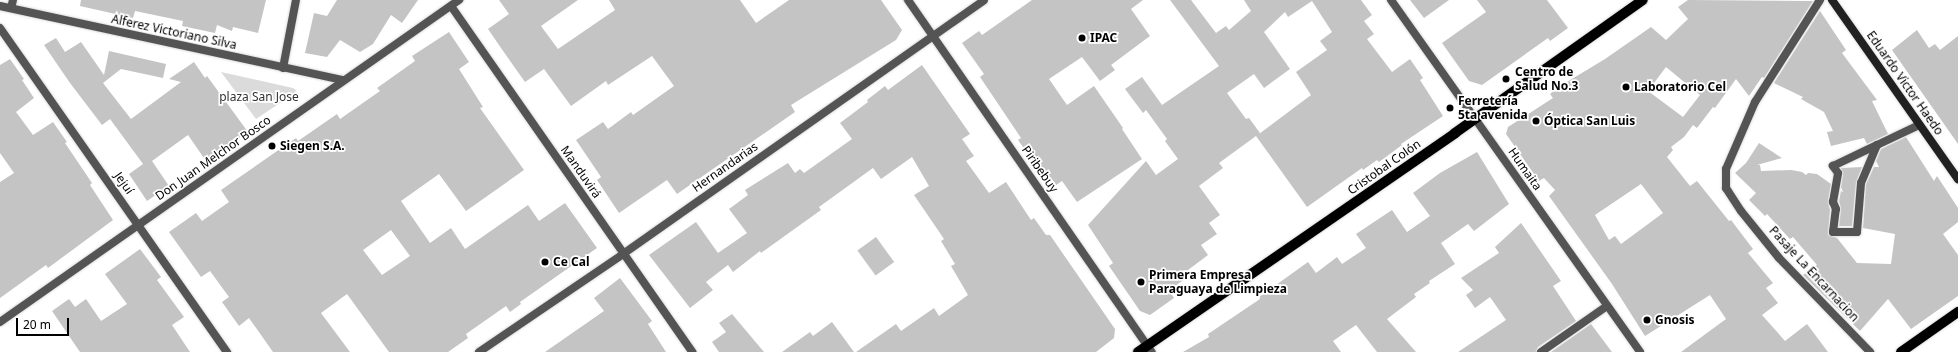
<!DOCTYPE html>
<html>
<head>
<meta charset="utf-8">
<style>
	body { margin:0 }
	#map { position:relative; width:1958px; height:352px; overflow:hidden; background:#fff; font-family:"Noto Sans",sans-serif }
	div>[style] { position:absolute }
	.green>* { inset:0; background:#dbdbdb }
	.building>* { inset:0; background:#c4c4c4; transform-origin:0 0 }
	.roads { filter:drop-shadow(0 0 1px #dbdbdb) drop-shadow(0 0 1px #dbdbdb) }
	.lane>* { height:8px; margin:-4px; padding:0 4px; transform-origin:4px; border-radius:4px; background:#545454 }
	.street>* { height:8px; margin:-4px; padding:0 4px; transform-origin:4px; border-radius:4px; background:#545454 }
	.secondary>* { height:8px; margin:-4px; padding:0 4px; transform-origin:4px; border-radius:4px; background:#212121 }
	.primary>* { height:10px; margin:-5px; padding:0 5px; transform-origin:5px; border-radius:5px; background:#000 }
	.dots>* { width:11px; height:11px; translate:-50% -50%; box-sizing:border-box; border:2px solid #fff; border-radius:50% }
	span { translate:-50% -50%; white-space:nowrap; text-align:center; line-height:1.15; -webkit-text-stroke:3.5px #fff; paint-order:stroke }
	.street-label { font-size:12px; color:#000 }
	.poi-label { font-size:12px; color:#000; font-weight:700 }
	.left { translate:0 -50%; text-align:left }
	.park-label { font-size:12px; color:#323232 }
	.scale { position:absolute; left:16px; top:318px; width:53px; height:18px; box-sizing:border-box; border:2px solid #000; border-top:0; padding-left:5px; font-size:12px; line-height:14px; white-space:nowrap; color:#000; -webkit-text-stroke:3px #fff; paint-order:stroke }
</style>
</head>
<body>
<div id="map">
	<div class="green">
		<div style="clip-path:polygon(221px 72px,293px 88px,296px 90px,295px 93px,256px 119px)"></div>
	</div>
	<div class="building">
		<div style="clip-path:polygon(81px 0,266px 0,258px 33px,233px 27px,232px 31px,217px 25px,215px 33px,182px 26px,183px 21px,135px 11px,133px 18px,80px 6px)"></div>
		<div style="clip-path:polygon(337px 0,418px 0,402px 23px,391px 15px,373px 44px,360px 52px,340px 40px,327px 57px,305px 53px,314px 13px,327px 16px)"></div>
		<div style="clip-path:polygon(499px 0,578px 0,541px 26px,558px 49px,615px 10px,609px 0,740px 0,756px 23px,789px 0,881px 0,902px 30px,896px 40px,791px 105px,795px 112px,677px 194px,667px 180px,619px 213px,597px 180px,601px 177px,576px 140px,603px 122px,608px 129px,631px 112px,633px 115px,674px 86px,652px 56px,608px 85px,606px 81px,571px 106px,544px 69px,525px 82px,501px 48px,488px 29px,509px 14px)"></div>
		<div style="clip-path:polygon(1032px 0,1143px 0,1131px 9px,1150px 36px,1111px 65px,1115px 70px,1100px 81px,1082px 57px,1049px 79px,1067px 105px,1094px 86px,1123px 128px,1122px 129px,1142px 159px,1077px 202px,1062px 181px,1052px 188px,1018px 140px,1021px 138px,980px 77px,984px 74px,962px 43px,979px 31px,982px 35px)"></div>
		<div style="clip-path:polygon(evenodd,1170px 0,1191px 0,1216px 33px,1226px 26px,1229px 30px,1251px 11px,1244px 0,1361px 0,1372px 15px,1364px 21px,1374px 34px,1367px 39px,1392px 72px,1410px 59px,1423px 78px,1420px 80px,1443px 116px,1401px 144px,1402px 145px,1379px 162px,1377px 160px,1363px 170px,1362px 168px,1307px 207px,1256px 136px,1219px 163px,1223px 168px,1199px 186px,1220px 215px,1209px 223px,1217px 234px,1201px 245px,1208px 255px,1188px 270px,1191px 275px,1169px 290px,1174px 298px,1150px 315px,1140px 311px,1109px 266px,1113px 263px,1088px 225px,1146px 161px,1156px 175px,1178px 159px,1165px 141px,1167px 139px,1146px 110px,1143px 113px,1125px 89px,1142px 77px,1162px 105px,1219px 66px,1170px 0,1312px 1px,1332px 32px,1320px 41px,1327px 50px,1296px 72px,1311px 95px,1259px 134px,1260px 133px,1249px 118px,1246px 119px,1227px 93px,1254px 74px,1264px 88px,1290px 69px,1264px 32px,1285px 12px,1288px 17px,1312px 1px)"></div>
		<div style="clip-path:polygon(1410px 0,1449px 0,1424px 18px)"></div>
		<div style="clip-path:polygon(1477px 0,1547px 0,1568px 28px,1550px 41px,1548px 38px,1482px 85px,1469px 81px,1442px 43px,1486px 12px)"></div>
		<div style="clip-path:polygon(evenodd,1688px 0,1813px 1px,1764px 78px,1762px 77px,1749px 96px,1736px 79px,1715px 108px,1713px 107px,1697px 128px,1693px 125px,1684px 137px,1671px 147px,1673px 150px,1667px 157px,1690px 186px,1697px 181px,1729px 221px,1731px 220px,1753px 249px,1748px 253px,1773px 283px,1766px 288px,1778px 303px,1762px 315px,1785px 341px,1807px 324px,1828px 352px,1681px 352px,1726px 319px,1710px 295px,1645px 336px,1612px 284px,1549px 196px,1555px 190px,1544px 178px,1539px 181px,1506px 134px,1508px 127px,1553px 98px,1550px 94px,1557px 88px,1605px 59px,1651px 27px,1666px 40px,1688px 19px,1678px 7px,1688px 0,1666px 67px,1700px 95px,1683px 117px,1691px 123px,1648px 91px,1666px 67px,1688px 0,1641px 184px,1663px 213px,1621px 244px,1615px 236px,1609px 240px,1595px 215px,1641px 184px)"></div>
		<div style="clip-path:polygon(1820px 11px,1846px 50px,1842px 53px,1877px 100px,1872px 101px,1888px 134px,1867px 144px,1864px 138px,1831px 146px,1827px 132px,1833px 131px,1824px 112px,1801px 99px,1803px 97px,1774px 83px)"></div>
		<div style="clip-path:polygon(1917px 30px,1929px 48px,1935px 44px,1940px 50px,1958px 36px,1958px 144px,1892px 50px)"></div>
		<div style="clip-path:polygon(evenodd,449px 32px,469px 62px,459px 69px,483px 107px,480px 108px,524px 170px,466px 211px,439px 174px,401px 201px,430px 243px,451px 228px,465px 249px,528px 205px,539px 221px,565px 203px,597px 248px,520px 302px,521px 304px,510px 312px,506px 306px,466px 334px,468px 338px,448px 352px,389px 352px,347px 294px,321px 313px,350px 352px,273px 352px,249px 318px,239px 326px,222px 302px,229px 297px,210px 271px,201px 277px,169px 232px,196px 213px,202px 221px,229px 202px,221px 190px,296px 138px,298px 141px,337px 114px,340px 119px,380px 91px,377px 88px,415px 61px,412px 56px,449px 32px,391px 230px,410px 256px,382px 275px,363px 250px,391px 230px)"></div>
		<div style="clip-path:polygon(56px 38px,65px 52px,81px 42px,104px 75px,109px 51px,166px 64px,163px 78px,121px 69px,103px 83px,131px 119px,181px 82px,169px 79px,194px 62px,205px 78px,207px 76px,248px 132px,206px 161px,188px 135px,152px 161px,169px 186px,147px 201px,129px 174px,143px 164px,110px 119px,102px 125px,70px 83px,44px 45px)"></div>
		<div style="clip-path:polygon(10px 59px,24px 79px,22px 80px,34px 98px,16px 112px,33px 135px,53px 122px,67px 142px,65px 143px,92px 183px,90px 185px,113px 220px,48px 268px,46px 265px,0 298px,0 182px,14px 173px,0 153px,0 65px)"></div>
		<div style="clip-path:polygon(922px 65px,970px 134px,962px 139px,974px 156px,966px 161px,989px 193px,1006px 182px,1031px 220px,1034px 218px,1046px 235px,1050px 235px,1115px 329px,1114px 338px,1096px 352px,856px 352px,896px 324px,901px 331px,934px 308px,939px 316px,968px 295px,951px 266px,955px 264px,941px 241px,944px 239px,914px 195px,929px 186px,912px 157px,881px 179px,873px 168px,819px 207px,821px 210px,761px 253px,760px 251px,733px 272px,728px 265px,706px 282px,713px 290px,690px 308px,649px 255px,696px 222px,718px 253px,747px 233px,729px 209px,748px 195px,745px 190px,788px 163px,795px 173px,800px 169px,804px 173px,852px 139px,840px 123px,868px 102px,867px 100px,885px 86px,888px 90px)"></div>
		<div style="clip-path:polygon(1906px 137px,1934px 181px,1937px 176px,1958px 208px,1958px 222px,1943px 234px,1958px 255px,1958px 296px,1911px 329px,1888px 299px,1860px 331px,1803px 275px,1817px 265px,1793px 237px,1790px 239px,1767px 214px,1765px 216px,1749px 200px,1756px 193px,1735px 173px,1746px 163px,1759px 143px,1782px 158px,1757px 165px,1760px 165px,1761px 171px,1791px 170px,1802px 172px,1806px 175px,1808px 173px,1817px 174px,1831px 184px,1828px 201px,1830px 210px,1828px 235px,1837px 238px,1857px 263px,1891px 264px,1895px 234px,1863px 228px,1866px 184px,1874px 167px,1879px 167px,1876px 161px,1881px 149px)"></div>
		<div style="clip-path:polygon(1477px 152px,1509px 204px,1474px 231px,1468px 224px,1441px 243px,1455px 264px,1429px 281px,1430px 283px,1414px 294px,1416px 297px,1387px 319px,1416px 352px,1377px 352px,1356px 325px,1333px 341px,1341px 352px,1183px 352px,1209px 337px,1208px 334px,1260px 299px,1259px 297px,1308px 262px,1316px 273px,1337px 257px,1342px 264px,1366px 248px,1356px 234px,1392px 210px,1407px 232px,1430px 216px,1413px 193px,1440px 173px)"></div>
		<div style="clip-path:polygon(1862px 167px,1856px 183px,1852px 226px,1839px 226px,1841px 209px,1839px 201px,1841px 191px,1843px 192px,1841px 187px,1843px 174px,1841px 168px)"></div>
		<div style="clip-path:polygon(1521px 223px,1561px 281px,1553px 286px,1576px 321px,1538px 347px,1536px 352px,1458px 352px,1506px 320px,1490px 297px,1475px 308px,1466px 295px,1473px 290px,1461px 278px,1499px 253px,1495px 247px)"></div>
		<div style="left:876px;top:237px;width:31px;height:23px;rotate:54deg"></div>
		<div style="clip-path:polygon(140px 249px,161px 277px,157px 280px,184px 317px,172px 325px,190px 352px,80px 352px,52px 311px,69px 299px,75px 307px,86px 299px,101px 321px,127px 304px,105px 274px)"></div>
		<div style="clip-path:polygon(620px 278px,652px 321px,648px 324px,666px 352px,545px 352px,604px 311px,594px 298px)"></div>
		<div style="clip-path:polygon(732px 314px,764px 352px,719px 352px,712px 342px,726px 332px,719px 323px)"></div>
		<div style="clip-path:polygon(832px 322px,854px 352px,782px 352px,810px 332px,813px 336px)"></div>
		<div style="clip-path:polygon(1591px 324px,1612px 352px,1551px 352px)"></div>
	</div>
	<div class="roads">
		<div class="lane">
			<div style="left:1820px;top:0;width:121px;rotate:122.5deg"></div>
			<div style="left:1755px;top:102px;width:73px;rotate:113.4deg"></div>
			<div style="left:1726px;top:169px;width:19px;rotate:90deg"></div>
			<div style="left:1726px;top:188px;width:27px;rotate:57deg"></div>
			<div style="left:1741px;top:211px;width:60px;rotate:51deg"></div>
			<div style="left:1779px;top:258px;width:131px;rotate:45.9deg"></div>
			<div style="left:1877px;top:145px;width:41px;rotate:112.8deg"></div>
			<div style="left:1861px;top:183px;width:49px;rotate:94.7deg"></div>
			<div style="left:1857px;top:232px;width:24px;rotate:180deg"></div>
			<div style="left:1833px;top:232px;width:23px;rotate:-83deg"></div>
			<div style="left:1836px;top:209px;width:8px;rotate:-113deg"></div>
			<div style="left:1833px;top:202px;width:29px;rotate:-80deg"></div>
			<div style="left:1838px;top:173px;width:9px;rotate:-126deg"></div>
			<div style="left:1833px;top:166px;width:49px;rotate:-25.5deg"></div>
			<div style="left:1877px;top:145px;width:47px;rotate:-25.5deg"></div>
		</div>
		<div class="street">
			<div style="left:908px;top:0;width:428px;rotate:55.3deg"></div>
			<div style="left:1391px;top:0;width:431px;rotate:54.7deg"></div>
			<div style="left:0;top:6px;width:351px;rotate:12.2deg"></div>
			<div style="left:451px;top:6px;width:422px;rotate:55.1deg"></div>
			<div style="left:11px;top:8px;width:8px;rotate:-76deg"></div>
			<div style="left:0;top:28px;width:396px;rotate:55deg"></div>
			<div style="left:283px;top:68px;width:69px;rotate:-79.2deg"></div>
			<div style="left:0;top:322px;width:561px;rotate:-35.05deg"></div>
			<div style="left:479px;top:352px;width:174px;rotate:-34.2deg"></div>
			<div style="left:623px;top:254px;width:441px;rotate:-35.1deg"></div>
			<div style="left:1541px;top:352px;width:80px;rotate:-34.9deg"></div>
		</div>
		<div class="secondary">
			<div style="left:1832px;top:0;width:219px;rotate:54.9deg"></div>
		</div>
		<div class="primary">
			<div style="left:1138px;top:352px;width:385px;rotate:-34.6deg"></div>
			<div style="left:1455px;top:133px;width:230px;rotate:-35.3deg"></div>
			<div style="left:1901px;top:352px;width:70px;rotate:-35.1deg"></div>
		</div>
	</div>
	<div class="dots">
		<div style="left:1082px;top:38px;background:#000"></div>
		<div style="left:1506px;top:79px;background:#000"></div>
		<div style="left:1626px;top:87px;background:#000"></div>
		<div style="left:1450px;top:108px;background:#000"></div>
		<div style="left:1536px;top:121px;background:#000"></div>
		<div style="left:272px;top:146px;background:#000"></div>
		<div style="left:545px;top:262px;background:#000"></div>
		<div style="left:1141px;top:282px;background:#000"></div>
		<div style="left:1647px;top:320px;background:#000"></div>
	</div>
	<div class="street-label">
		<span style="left:174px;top:32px;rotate:12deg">Alferez Victoriano Silva</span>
		<span style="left:1905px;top:83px;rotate:55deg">Eduardo Victor Haedo</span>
		<span style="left:213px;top:158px;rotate:-35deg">Don Juan Melchor Bosco</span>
		<span style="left:725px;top:167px;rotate:-35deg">Hernandarias</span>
		<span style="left:1384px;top:167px;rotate:-35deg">Cristobal Colón</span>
		<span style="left:1040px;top:169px;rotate:55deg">Piribebuy</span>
		<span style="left:1525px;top:169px;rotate:55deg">Humaita</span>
		<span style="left:581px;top:172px;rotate:55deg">Manduvirá</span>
		<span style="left:124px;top:183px;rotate:55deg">Jejuí</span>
		<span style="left:1814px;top:274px;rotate:47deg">Pasaje La Encarnacion</span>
	</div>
	<div class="poi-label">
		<span class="left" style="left:1090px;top:38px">IPAC</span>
		<span class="left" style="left:1515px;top:79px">Centro de<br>Salud No.3</span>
		<span class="left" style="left:1634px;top:87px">Laboratorio Cel</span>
		<span class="left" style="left:1458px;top:108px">Ferretería<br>5ta avenida</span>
		<span class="left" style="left:1544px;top:121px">Óptica San Luis</span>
		<span class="left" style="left:280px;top:146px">Siegen S.A.</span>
		<span class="left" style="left:553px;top:262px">Ce Cal</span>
		<span class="left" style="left:1149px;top:282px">Primera Empresa<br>Paraguaya de Limpieza</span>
		<span class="left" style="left:1655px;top:320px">Gnosis</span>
	</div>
	<div class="park-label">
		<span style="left:259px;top:97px">plaza San Jose</span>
	</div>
	<div class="scale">20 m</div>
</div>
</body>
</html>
